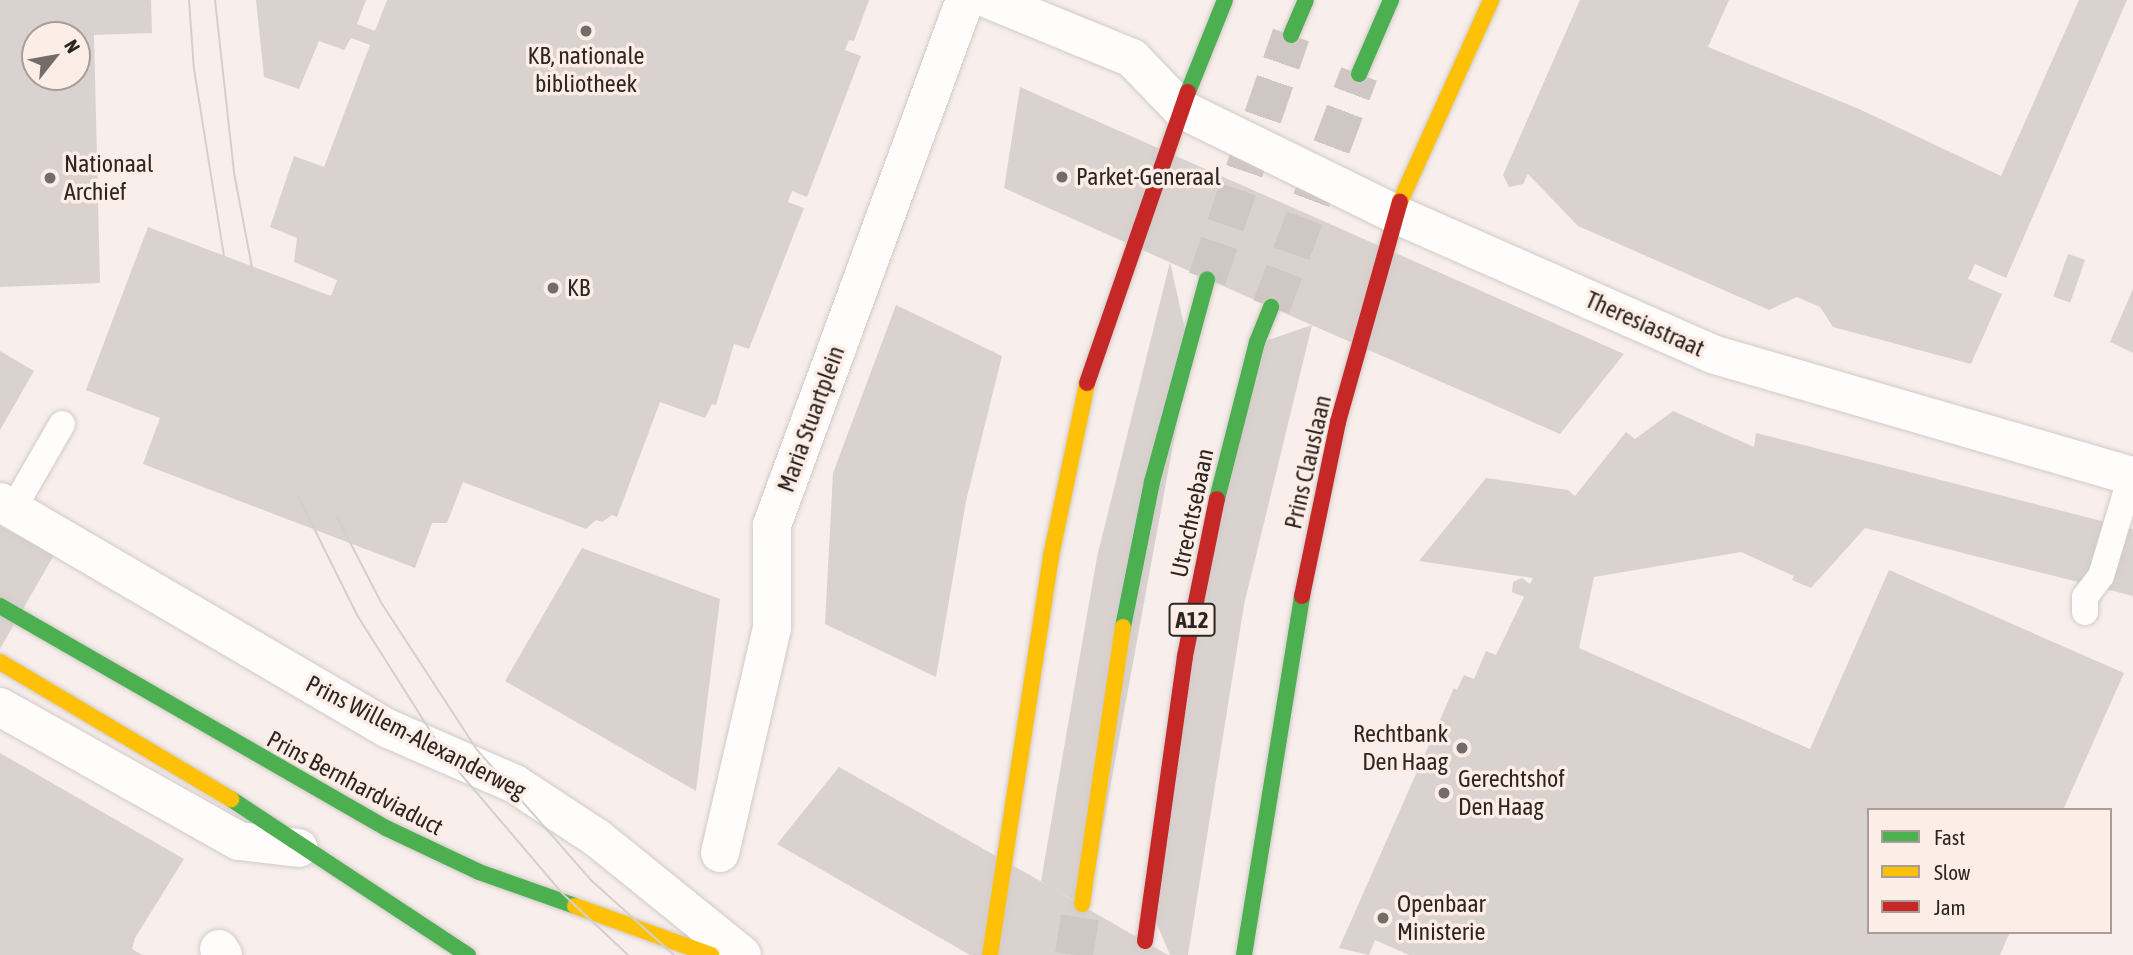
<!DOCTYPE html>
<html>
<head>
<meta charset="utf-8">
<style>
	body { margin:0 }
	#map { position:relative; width:2133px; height:955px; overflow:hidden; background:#f8efec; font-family:"Asap Condensed",sans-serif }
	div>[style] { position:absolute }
	.building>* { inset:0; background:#d9d2cf; transform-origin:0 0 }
	.primary-tunnel>* { height:38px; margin-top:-19px; transform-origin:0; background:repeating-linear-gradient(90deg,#cfc7c4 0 38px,transparent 0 57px) }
	.roads { filter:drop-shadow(0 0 2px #d1cac8) drop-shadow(0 0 2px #d1cac8) }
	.lane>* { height:26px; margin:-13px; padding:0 13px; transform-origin:13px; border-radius:13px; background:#fefdfc }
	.street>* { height:38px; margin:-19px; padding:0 19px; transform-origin:19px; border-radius:19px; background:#fefdfc }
	.fast>* { height:16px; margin:-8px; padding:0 8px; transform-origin:8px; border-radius:8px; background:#4caf50 }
	.slow>* { height:16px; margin:-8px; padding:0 8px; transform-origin:8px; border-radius:8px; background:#ffc107 }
	.jam>* { height:16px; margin:-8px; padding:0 8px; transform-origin:8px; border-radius:8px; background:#c62828 }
	.tram>* { height:2px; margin:-1px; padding:0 1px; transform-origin:1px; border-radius:1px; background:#d2d0ce }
	.dots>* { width:19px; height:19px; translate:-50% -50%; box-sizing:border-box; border:4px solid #fdede7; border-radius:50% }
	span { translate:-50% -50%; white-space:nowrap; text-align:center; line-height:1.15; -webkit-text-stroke:7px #fdede7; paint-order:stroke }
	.shield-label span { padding:2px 5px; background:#fdede7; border:2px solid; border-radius:5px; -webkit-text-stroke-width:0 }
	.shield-label { font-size:23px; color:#2c2623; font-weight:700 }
	.poi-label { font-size:24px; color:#2c2623 }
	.left { translate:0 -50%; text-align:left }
	.right { translate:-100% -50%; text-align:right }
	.street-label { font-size:24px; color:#2c2623 }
	.legend { position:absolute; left:1867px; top:808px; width:245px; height:126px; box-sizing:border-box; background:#fdede7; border:2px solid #a99d99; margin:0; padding:9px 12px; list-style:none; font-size:21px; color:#2c2623 }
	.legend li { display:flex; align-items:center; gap:14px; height:35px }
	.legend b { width:35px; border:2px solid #a99d99 }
	.north { position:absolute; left:21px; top:21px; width:70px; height:70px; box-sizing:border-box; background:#fdede7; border:2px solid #a99d99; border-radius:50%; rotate:59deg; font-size:19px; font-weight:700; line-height:28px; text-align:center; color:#2c2623 }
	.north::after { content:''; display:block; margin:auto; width:24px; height:32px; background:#736c69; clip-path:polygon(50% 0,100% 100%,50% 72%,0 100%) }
</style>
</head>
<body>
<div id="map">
	<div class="building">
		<div style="clip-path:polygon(evenodd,0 0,151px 0,152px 33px,94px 35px,100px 283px,0 287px,0 0,35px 35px,77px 35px,77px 77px,35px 77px,35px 35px)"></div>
		<div style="clip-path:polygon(256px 0,366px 0,357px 24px,375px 31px,387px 0,869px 0,854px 41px,849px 40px,845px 50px,861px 56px,807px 197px,792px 191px,788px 202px,804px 208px,749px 349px,734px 344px,716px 405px,712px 404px,705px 418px,660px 402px,617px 517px,612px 515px,602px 522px,596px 520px,586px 529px,463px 482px,447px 523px,432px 523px,415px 568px,143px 464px,160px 418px,86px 390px,148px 227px,331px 296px,337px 280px,294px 262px,297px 238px,270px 227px,294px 156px,324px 167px,370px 45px,351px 38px,344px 50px,319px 41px,299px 89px,264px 77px)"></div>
		<div style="clip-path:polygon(1580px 0,1729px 0,1708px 47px,1859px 109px,2001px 176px,2079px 0,2127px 0,2006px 278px,1975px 264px,1968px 279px,2002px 294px,1971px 364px,1833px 327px,1820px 307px,1797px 297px,1769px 310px,1578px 226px,1528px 174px,1523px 184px,1509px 187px,1503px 175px)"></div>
		<div style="clip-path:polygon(1020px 87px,1624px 354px,1560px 434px,1207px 279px,1004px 188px)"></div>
		<div style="left:2068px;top:254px;width:18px;height:45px;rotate:19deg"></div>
		<div style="clip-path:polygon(1170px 262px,1190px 352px,1088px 908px,1055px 890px,1168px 955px,970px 955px,777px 844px,839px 767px,1049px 886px,1041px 881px,1097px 557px)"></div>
		<div style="clip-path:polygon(2133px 289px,2133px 353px,2110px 342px)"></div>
		<div style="clip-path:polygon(896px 305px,1002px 356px,966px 501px,936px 677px,825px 624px,833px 473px)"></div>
		<div style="clip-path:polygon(1312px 325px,1244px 605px,1188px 955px,1170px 955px,1145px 896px,1251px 346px)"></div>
		<div style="clip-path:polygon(0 351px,34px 371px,0 430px)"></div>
		<div style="clip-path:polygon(1673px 411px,1754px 447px,1756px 433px,2133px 529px,2133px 596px,1865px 528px,1811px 588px,1792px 580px,1794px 576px,1741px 552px,1594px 577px,1579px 648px,1810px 749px,1889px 570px,2124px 673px,2063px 810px,1869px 810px,1869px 932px,2010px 932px,2000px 955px,1409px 955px,1375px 940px,1369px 955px,1339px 948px,1454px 688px,1457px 690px,1464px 675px,1474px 679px,1486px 651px,1496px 655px,1524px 597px,1512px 592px,1513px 582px,1522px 578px,1530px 584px,1533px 578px,1419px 561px,1486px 478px,1568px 490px,1575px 496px,1626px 432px,1635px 439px)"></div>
		<div style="clip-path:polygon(0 526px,54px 555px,0 649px)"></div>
		<div style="clip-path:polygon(582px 548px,720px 599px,696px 791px,505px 681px)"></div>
		<div style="clip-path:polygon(0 753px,184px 859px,135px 938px,132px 949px,142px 955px,0 955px)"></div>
	</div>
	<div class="primary-tunnel">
		<div style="left:1207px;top:279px;width:258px;rotate:-71deg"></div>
		<div style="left:1271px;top:307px;width:249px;rotate:-69.3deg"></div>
		<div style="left:1074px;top:955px;width:52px;rotate:-81.1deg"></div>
	</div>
	<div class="roads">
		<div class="lane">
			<div style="left:13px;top:509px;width:98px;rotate:-60deg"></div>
			<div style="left:2085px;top:612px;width:15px;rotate:-90deg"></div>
			<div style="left:2085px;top:597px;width:26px;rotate:-53deg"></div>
			<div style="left:2101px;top:576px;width:104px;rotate:-73.3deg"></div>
		</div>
		<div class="street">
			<div style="left:990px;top:0;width:153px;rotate:22.2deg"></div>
			<div style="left:1132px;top:58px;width:71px;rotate:46.1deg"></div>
			<div style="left:1181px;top:109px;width:238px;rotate:26.1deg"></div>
			<div style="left:1395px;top:214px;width:347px;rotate:23.8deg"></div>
			<div style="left:1712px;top:354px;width:438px;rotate:16.2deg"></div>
			<div style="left:0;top:502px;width:450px;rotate:30.3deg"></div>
			<div style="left:389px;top:729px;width:137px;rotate:23.6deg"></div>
			<div style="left:515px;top:784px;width:98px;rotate:33.4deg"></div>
			<div style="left:597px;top:838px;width:186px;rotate:38.9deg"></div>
			<div style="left:0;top:707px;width:274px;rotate:29.3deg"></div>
			<div style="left:239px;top:841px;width:60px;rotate:6.7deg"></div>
			<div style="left:720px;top:853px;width:231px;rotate:-77deg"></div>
			<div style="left:772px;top:628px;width:103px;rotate:-90deg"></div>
			<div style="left:772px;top:525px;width:559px;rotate:-69.82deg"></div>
			<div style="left:219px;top:949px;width:7px;rotate:56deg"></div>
		</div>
		<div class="fast">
			<div style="left:1291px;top:35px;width:38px;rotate:-67deg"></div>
			<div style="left:1359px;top:74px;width:81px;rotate:-66.6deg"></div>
			<div style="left:1188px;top:92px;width:99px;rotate:-68.1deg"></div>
			<div style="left:1217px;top:499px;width:162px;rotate:-75.7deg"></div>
			<div style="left:1257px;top:342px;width:38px;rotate:-68deg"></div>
			<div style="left:0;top:606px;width:445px;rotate:29.9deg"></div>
			<div style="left:386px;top:828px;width:103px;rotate:25.3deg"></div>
			<div style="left:479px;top:872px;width:102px;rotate:19.5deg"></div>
			<div style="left:1123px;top:627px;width:148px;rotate:-78.7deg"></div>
			<div style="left:1152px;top:482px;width:210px;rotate:-74.8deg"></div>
			<div style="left:231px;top:799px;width:284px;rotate:33.4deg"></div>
			<div style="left:1244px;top:955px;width:364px;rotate:-80.8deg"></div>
		</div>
		<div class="slow">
			<div style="left:1400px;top:202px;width:222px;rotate:-65.7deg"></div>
			<div style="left:0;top:662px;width:269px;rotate:30.7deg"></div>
			<div style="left:1082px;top:904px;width:280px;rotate:-81.6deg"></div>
			<div style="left:575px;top:906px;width:145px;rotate:19.8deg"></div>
			<div style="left:990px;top:955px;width:404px;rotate:-81.3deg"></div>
			<div style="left:1051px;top:556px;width:177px;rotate:-78.2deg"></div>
		</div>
		<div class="jam">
			<div style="left:1087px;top:383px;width:308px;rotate:-70.9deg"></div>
			<div style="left:1302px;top:596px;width:178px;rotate:-78.3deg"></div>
			<div style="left:1338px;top:422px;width:229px;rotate:-74.3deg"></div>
			<div style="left:1145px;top:941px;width:288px;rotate:-82deg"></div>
			<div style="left:1185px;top:656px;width:160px;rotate:-78.5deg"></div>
		</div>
	</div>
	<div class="tram">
		<div style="left:189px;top:0;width:69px;rotate:85.9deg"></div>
		<div style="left:194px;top:69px;width:190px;rotate:80.9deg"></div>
		<div style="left:215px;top:0;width:174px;rotate:83.7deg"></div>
		<div style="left:234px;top:173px;width:96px;rotate:79.2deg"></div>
		<div style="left:299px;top:498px;width:131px;rotate:63.6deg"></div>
		<div style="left:357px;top:615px;width:170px;rotate:57.7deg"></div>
		<div style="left:448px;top:759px;width:176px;rotate:49.6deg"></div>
		<div style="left:562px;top:893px;width:91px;rotate:43.2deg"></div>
		<div style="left:337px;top:517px;width:98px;rotate:62.7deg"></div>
		<div style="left:382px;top:604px;width:176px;rotate:56.9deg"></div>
		<div style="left:478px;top:751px;width:173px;rotate:48.8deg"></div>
		<div style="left:592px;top:881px;width:110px;rotate:42.1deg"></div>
	</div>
	<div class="dots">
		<div style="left:586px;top:31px;background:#736c69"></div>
		<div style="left:1062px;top:177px;background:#736c69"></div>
		<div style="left:50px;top:178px;background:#736c69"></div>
		<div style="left:553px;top:288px;background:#736c69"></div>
		<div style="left:1462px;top:748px;background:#736c69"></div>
		<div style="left:1444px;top:793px;background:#736c69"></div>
		<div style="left:1383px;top:918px;background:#736c69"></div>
	</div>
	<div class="shield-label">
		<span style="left:1192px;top:620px">A12</span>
	</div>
	<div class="poi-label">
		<span style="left:586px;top:70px">KB, nationale<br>bibliotheek</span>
		<span class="left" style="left:64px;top:178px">Nationaal<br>Archief</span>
		<span class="left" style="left:1076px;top:177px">Parket-Generaal</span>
		<span class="left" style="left:567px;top:288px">KB</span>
		<span class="right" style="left:1448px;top:748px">Rechtbank<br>Den Haag</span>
		<span class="left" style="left:1458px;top:793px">Gerechtshof<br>Den Haag</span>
		<span class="left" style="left:1397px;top:918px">Openbaar<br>Ministerie</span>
	</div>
	<div class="street-label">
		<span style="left:1645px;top:324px;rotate:24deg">Theresiastraat</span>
		<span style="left:811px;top:419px;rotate:-70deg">Maria Stuartplein</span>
		<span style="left:1308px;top:462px;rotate:-77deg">Prins Clauslaan</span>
		<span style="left:1192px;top:513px;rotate:-78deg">Utrechtsebaan</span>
		<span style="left:416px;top:737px;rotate:27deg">Prins Willem-Alexanderweg</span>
		<span style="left:355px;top:783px;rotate:28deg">Prins Bernhardviaduct</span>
	</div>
	<ul class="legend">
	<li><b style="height:9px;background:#4caf50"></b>Fast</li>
	<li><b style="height:9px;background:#ffc107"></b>Slow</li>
	<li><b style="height:9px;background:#c62828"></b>Jam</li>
	</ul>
	<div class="north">N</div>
</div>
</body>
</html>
